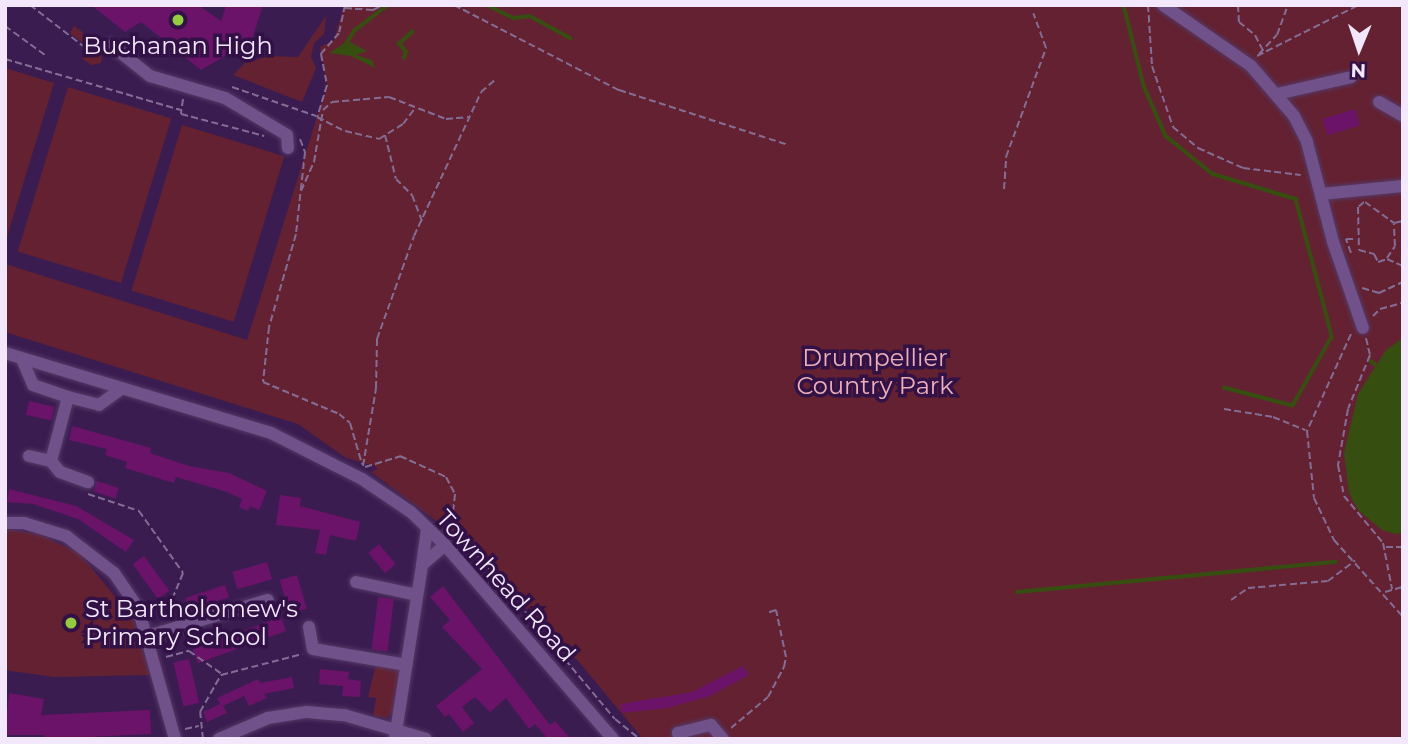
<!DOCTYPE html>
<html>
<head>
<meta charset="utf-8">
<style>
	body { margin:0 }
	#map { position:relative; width:1408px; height:744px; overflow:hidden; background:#3b1c51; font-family:Montserrat,sans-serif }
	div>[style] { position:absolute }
	.green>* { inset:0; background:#642131; transform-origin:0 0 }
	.water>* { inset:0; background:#364e10 }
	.stream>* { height:3.5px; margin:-1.75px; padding:0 1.75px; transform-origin:1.75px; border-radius:1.75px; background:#364e10 }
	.building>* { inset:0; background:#6a1368; transform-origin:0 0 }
	.path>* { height:2px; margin-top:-1px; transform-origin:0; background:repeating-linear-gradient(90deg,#846d95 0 7px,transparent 0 10.5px) }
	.roads { filter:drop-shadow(0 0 2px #543965) drop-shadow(0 0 2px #543965) }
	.minor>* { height:12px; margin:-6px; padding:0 6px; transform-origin:6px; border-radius:6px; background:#71518a }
	.dots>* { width:19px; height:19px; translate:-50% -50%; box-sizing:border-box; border:4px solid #311146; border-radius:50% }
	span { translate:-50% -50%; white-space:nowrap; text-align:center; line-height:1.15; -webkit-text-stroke:7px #311146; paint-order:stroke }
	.poi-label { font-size:24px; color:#f2e7fb }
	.left { translate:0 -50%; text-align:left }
	.park-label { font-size:24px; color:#ecaeb8 }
	.street-label { font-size:24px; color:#f2e7fb }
	.frame { position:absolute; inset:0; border:7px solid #f2e7fb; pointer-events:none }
	.north { position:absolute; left:1324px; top:14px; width:70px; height:70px; -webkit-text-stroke:5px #311146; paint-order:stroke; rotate:182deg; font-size:19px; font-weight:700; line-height:28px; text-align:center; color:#f2e7fb }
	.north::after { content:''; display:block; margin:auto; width:24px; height:32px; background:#f2e7fb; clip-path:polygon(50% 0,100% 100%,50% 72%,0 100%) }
</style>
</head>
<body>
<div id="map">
	<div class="green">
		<div style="clip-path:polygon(344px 5px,1403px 5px,1403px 739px,643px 739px,579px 662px,451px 532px,371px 472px,377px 469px,375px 466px,346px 458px,298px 424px,5px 332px,5px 264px,247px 340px,327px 85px,320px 47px,334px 40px)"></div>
		<div style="clip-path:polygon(326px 16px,324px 34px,314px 43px,311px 57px,316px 68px,302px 102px,233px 75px,245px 63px,269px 56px,298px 57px)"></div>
		<div style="clip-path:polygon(74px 26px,103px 47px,101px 63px,91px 65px,82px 58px,89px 48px,70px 33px)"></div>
		<div style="clip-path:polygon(5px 68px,54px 83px,5px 243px)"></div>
		<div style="left:68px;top:87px;width:108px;height:172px;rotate:17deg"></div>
		<div style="left:182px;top:125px;width:107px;height:173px;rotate:17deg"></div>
		<div style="clip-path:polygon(5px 529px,38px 534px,79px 553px,133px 618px,150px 675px,54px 677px,5px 670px)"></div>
		<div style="clip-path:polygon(376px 664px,402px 668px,393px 712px,387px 718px,373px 716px,376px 698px,368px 697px)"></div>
	</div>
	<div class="water">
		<div style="clip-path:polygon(348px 41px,367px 51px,356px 55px,372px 60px,375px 68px,351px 56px,329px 53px)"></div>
		<div style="clip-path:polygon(1403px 338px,1403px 533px,1396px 534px,1382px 530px,1358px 510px,1349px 493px,1344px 453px,1358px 394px,1386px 350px)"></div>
	</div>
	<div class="stream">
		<div style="left:487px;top:5px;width:30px;rotate:26deg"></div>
		<div style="left:514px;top:18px;width:16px;rotate:-7deg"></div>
		<div style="left:530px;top:16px;width:46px;rotate:28.8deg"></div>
		<div style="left:1124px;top:5px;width:83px;rotate:76.1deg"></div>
		<div style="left:1144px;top:86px;width:55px;rotate:66.3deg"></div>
		<div style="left:1166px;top:136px;width:60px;rotate:39deg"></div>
		<div style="left:1213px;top:174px;width:87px;rotate:16.8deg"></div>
		<div style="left:1296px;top:199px;width:121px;rotate:75.2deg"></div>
		<div style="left:1327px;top:316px;width:22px;rotate:77deg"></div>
		<div style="left:1332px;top:337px;width:79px;rotate:119.5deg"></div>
		<div style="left:1293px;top:406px;width:71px;rotate:-165.4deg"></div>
		<div style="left:346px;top:44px;width:15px;rotate:-58deg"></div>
		<div style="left:354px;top:31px;width:43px;rotate:-37.4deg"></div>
		<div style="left:404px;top:58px;width:6px;rotate:-72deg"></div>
		<div style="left:406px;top:52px;width:11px;rotate:-131deg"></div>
		<div style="left:399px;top:44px;width:18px;rotate:-43deg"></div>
		<div style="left:1371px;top:361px;width:6px;rotate:39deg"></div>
		<div style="left:1017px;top:592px;width:320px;rotate:-5.4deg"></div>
	</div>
	<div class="building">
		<div style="clip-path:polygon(91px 5px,198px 5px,221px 21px,226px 5px,263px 5px,252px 40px,201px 70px,141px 22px,125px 32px)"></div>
		<div style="left:1355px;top:109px;width:17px;height:34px;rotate:73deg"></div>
		<div style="left:29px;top:401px;width:26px;height:14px;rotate:13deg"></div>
		<div style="clip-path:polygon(72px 426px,151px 448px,150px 453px,189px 466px,229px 473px,267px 491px,259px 510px,250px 506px,248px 511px,239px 507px,242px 499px,227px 492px,176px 477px,174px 483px,125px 468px,127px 462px,105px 455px,107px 449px,69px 440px)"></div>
		<div style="left:97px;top:481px;width:23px;height:11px;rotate:18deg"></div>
		<div style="clip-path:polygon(9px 489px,76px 506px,134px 540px,126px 552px,78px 519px,33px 504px,7px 502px)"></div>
		<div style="clip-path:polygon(280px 495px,301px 498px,300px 506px,360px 522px,356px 541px,330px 535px,326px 555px,315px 553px,320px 530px,276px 525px)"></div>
		<div style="left:379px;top:544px;width:26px;height:14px;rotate:50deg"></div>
		<div style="left:144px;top:556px;width:43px;height:14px;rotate:54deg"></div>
		<div style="left:267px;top:562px;width:18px;height:36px;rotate:74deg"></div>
		<div style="left:297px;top:575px;width:35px;height:18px;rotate:74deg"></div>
		<div style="left:225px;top:585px;width:13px;height:42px;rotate:72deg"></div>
		<div style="clip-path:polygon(443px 586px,550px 725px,555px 721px,571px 739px,548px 739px,535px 724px,529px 729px,506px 698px,490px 712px,475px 697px,462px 707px,474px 723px,463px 732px,449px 714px,445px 717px,436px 706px,482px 669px,442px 627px,450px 620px,430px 597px)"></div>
		<div style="left:378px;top:597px;width:16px;height:53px;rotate:7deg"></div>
		<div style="left:281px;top:617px;width:15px;height:94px;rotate:70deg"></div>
		<div style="left:189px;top:659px;width:45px;height:16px;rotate:77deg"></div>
		<div style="clip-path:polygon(743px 666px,749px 675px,710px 696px,667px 708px,621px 713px,621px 704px,692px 692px)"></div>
		<div style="clip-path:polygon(320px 669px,349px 672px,348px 679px,361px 681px,360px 697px,342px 696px,343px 686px,319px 684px)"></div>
		<div style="clip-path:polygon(292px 677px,294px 688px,264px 694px,267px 698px,249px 706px,244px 696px,223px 706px,227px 713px,207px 722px,203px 712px,220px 704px,217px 698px,258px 679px,260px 683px)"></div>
		<div style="clip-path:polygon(9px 693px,44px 699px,41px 715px,150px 710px,151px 734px,46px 739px,44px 735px,5px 735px)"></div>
	</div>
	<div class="path">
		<div style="left:30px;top:5px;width:72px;rotate:37.7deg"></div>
		<div style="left:345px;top:5px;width:29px;rotate:102deg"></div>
		<div style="left:339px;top:33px;width:28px;rotate:131deg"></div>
		<div style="left:321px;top:54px;width:32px;rotate:79deg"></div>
		<div style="left:327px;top:85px;width:34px;rotate:107deg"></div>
		<div style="left:317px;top:117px;width:31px;rotate:27deg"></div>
		<div style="left:345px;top:131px;width:35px;rotate:13deg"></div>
		<div style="left:379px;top:139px;width:28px;rotate:-32deg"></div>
		<div style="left:403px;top:124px;width:20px;rotate:-53deg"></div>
		<div style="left:454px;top:5px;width:186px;rotate:27.3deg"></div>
		<div style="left:619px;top:90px;width:178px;rotate:18deg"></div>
		<div style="left:1148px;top:5px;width:61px;rotate:86.2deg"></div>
		<div style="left:1152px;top:66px;width:65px;rotate:71deg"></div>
		<div style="left:1173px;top:127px;width:33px;rotate:40deg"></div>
		<div style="left:1198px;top:148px;width:49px;rotate:24deg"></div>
		<div style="left:1243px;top:168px;width:58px;rotate:6.9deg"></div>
		<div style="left:1238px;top:5px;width:17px;rotate:87deg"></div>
		<div style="left:1239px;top:22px;width:21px;rotate:39deg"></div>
		<div style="left:1255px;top:35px;width:16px;rotate:63deg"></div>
		<div style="left:345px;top:8px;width:28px;rotate:4deg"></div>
		<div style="left:373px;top:10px;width:11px;rotate:-27deg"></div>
		<div style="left:5px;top:26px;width:49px;rotate:35.9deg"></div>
		<div style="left:1259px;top:54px;width:26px;rotate:-47deg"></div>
		<div style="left:1277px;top:35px;width:32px;rotate:-70deg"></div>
		<div style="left:1257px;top:56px;width:114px;rotate:-26.6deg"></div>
		<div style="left:5px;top:59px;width:183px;rotate:16.2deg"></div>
		<div style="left:232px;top:87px;width:89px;rotate:19deg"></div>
		<div style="left:183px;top:99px;width:15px;rotate:98deg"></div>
		<div style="left:181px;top:114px;width:86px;rotate:14.8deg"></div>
		<div style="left:385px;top:135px;width:45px;rotate:76deg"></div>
		<div style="left:396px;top:179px;width:23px;rotate:45deg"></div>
		<div style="left:412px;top:195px;width:28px;rotate:69deg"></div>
		<div style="left:300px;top:139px;width:14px;rotate:69deg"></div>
		<div style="left:305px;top:152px;width:82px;rotate:96.3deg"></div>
		<div style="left:296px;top:234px;width:97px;rotate:106.2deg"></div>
		<div style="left:269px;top:327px;width:55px;rotate:96.2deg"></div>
		<div style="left:263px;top:382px;width:82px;rotate:22.8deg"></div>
		<div style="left:339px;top:414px;width:14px;rotate:39deg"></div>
		<div style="left:350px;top:423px;width:43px;rotate:73.7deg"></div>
		<div style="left:1004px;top:189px;width:32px;rotate:-86deg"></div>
		<div style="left:1006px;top:157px;width:116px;rotate:-69.8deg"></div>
		<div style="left:1046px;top:48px;width:37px;rotate:-110deg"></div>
		<div style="left:301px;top:191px;width:32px;rotate:-66deg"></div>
		<div style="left:314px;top:162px;width:53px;rotate:-80.2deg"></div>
		<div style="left:323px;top:110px;width:12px;rotate:-42deg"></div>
		<div style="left:332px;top:102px;width:57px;rotate:-5deg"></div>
		<div style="left:389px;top:97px;width:61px;rotate:21.1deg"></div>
		<div style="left:446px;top:119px;width:23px;rotate:-5deg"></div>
		<div style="left:1364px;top:202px;width:8px;rotate:140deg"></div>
		<div style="left:1358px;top:207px;width:43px;rotate:88.7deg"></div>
		<div style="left:1359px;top:250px;width:16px;rotate:15deg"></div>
		<div style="left:1374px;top:254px;width:9px;rotate:63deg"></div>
		<div style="left:1378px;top:262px;width:9px;rotate:-18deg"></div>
		<div style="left:1387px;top:259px;width:17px;rotate:24deg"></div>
		<div style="left:1365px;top:202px;width:36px;rotate:36deg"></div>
		<div style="left:1394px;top:223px;width:9px;rotate:-13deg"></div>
		<div style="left:1351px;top:253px;width:15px;rotate:-110deg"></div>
		<div style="left:1346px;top:239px;width:10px"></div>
		<div style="left:1387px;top:258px;width:14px;rotate:-56deg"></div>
		<div style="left:1395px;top:246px;width:22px;rotate:-93deg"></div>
		<div style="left:1362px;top:288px;width:18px;rotate:16deg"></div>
		<div style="left:1379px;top:293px;width:26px;rotate:-25deg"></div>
		<div style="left:1373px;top:316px;width:10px;rotate:-45deg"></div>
		<div style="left:1380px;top:309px;width:24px;rotate:-15deg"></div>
		<div style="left:1351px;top:334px;width:107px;rotate:114.4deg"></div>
		<div style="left:1307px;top:431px;width:67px;rotate:84deg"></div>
		<div style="left:1314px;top:498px;width:47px;rotate:64.5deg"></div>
		<div style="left:1334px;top:540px;width:103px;rotate:48.1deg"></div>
		<div style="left:1366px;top:338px;width:17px;rotate:77deg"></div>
		<div style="left:1370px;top:355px;width:58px;rotate:112.2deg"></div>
		<div style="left:1348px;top:409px;width:57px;rotate:100.1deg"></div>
		<div style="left:1338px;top:465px;width:32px;rotate:79deg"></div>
		<div style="left:1344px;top:496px;width:61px;rotate:50.3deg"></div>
		<div style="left:1383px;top:543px;width:47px;rotate:78.9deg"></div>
		<div style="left:1224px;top:409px;width:50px;rotate:9.3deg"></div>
		<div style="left:1273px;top:417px;width:35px;rotate:22deg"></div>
		<div style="left:363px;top:466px;width:79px;rotate:-80.5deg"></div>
		<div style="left:376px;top:388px;width:49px;rotate:-88.8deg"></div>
		<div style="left:377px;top:339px;width:109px;rotate:-70.2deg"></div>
		<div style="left:414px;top:236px;width:159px;rotate:-65deg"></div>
		<div style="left:481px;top:92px;width:18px;rotate:-41deg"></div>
		<div style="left:365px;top:467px;width:37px;rotate:-17deg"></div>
		<div style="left:400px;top:456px;width:51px;rotate:24.5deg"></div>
		<div style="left:446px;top:477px;width:19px;rotate:62deg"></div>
		<div style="left:455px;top:494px;width:27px;rotate:96deg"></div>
		<div style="left:452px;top:521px;width:32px;rotate:54deg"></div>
		<div style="left:471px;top:547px;width:224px;rotate:50.1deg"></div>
		<div style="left:615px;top:719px;width:32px;rotate:39deg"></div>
		<div style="left:88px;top:494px;width:54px;rotate:18.4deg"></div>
		<div style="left:139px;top:511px;width:76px;rotate:54.6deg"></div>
		<div style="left:183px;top:573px;width:50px;rotate:112.4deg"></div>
		<div style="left:1386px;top:547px;width:17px"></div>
		<div style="left:1385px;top:592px;width:19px;rotate:-16deg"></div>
		<div style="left:1231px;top:600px;width:21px;rotate:-35deg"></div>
		<div style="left:1248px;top:588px;width:80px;rotate:-5deg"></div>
		<div style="left:1328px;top:581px;width:34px;rotate:-37deg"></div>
		<div style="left:166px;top:657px;width:24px;rotate:-15deg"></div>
		<div style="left:189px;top:651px;width:39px;rotate:35deg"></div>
		<div style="left:731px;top:728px;width:48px;rotate:-40deg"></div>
		<div style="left:768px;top:697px;width:34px;rotate:-62deg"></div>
		<div style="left:784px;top:667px;width:10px;rotate:-79deg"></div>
		<div style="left:786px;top:657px;width:48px;rotate:-102deg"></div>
		<div style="left:776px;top:610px;width:9px;rotate:162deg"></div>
		<div style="left:185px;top:729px;width:14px;rotate:-12deg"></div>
		<div style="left:203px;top:739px;width:27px;rotate:-96deg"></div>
		<div style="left:200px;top:712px;width:43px;rotate:-60.4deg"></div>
		<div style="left:221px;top:675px;width:84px;rotate:-14.5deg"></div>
	</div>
	<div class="roads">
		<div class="minor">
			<div style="left:1163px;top:5px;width:107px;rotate:34.7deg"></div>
			<div style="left:1251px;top:66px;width:66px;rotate:49.3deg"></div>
			<div style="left:1294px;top:116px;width:29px;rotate:63deg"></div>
			<div style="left:1307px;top:142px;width:103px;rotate:75.4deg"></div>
			<div style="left:1333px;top:242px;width:91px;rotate:70.8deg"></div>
			<div style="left:111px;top:45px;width:50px;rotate:38.5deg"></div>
			<div style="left:150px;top:76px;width:78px;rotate:16.3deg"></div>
			<div style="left:225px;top:98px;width:72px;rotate:30.8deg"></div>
			<div style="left:287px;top:135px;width:13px;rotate:86deg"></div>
			<div style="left:1277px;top:94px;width:76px;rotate:-12.9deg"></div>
			<div style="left:1379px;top:102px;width:28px;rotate:30deg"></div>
			<div style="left:1321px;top:194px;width:82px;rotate:-5.6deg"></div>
			<div style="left:5px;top:353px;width:278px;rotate:16.7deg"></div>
			<div style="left:271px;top:433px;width:102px;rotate:26.8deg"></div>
			<div style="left:362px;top:479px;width:59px;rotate:34deg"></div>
			<div style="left:411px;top:512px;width:47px;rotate:44.1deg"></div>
			<div style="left:445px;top:545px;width:257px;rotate:49.1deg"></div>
			<div style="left:22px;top:359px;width:28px;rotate:67deg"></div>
			<div style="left:33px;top:385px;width:37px;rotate:19deg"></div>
			<div style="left:68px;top:397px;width:32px;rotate:14deg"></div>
			<div style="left:99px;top:405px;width:26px;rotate:-36deg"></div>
			<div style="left:29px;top:456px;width:23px;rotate:13deg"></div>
			<div style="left:51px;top:461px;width:14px;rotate:51deg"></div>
			<div style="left:60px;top:472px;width:30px;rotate:20deg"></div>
			<div style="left:51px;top:461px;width:66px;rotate:-75.1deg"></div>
			<div style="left:5px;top:523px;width:19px"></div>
			<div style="left:24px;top:523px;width:44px;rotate:17.2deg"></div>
			<div style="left:66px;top:536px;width:61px;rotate:37.6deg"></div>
			<div style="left:114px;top:573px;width:42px;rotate:55.6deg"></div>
			<div style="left:138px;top:608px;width:136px;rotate:74.2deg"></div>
			<div style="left:422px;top:565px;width:37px;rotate:-82deg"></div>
			<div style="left:356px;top:582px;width:62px;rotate:12deg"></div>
			<div style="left:309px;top:627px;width:22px;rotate:80deg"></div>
			<div style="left:313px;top:649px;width:95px;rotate:9.7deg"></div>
			<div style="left:148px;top:636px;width:125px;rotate:-16.7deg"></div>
			<div style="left:395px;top:738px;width:175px;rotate:-81.1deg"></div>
			<div style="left:422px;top:565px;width:30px;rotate:-41deg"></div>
			<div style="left:219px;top:739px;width:53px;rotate:-23.2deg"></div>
			<div style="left:268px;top:718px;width:39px;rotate:-9deg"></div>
			<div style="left:307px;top:712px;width:37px;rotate:5deg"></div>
			<div style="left:344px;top:715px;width:85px;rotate:16.3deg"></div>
			<div style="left:683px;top:739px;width:8px;rotate:-130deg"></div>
			<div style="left:678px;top:733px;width:34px;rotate:-14deg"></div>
			<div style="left:711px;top:725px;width:18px;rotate:49deg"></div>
		</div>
	</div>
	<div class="dots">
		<div style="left:178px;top:20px;background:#93cc3d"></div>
		<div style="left:71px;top:623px;background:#93cc3d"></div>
	</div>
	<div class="poi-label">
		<span style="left:178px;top:46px">Buchanan High</span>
		<span class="left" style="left:85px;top:623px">St Bartholomew's<br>Primary School</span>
	</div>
	<div class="park-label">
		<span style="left:875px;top:372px">Drumpellier<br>Country Park</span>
	</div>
	<div class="street-label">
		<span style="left:506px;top:586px;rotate:48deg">Townhead Road</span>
	</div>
	<div class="frame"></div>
	<div class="north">N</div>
</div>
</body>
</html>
